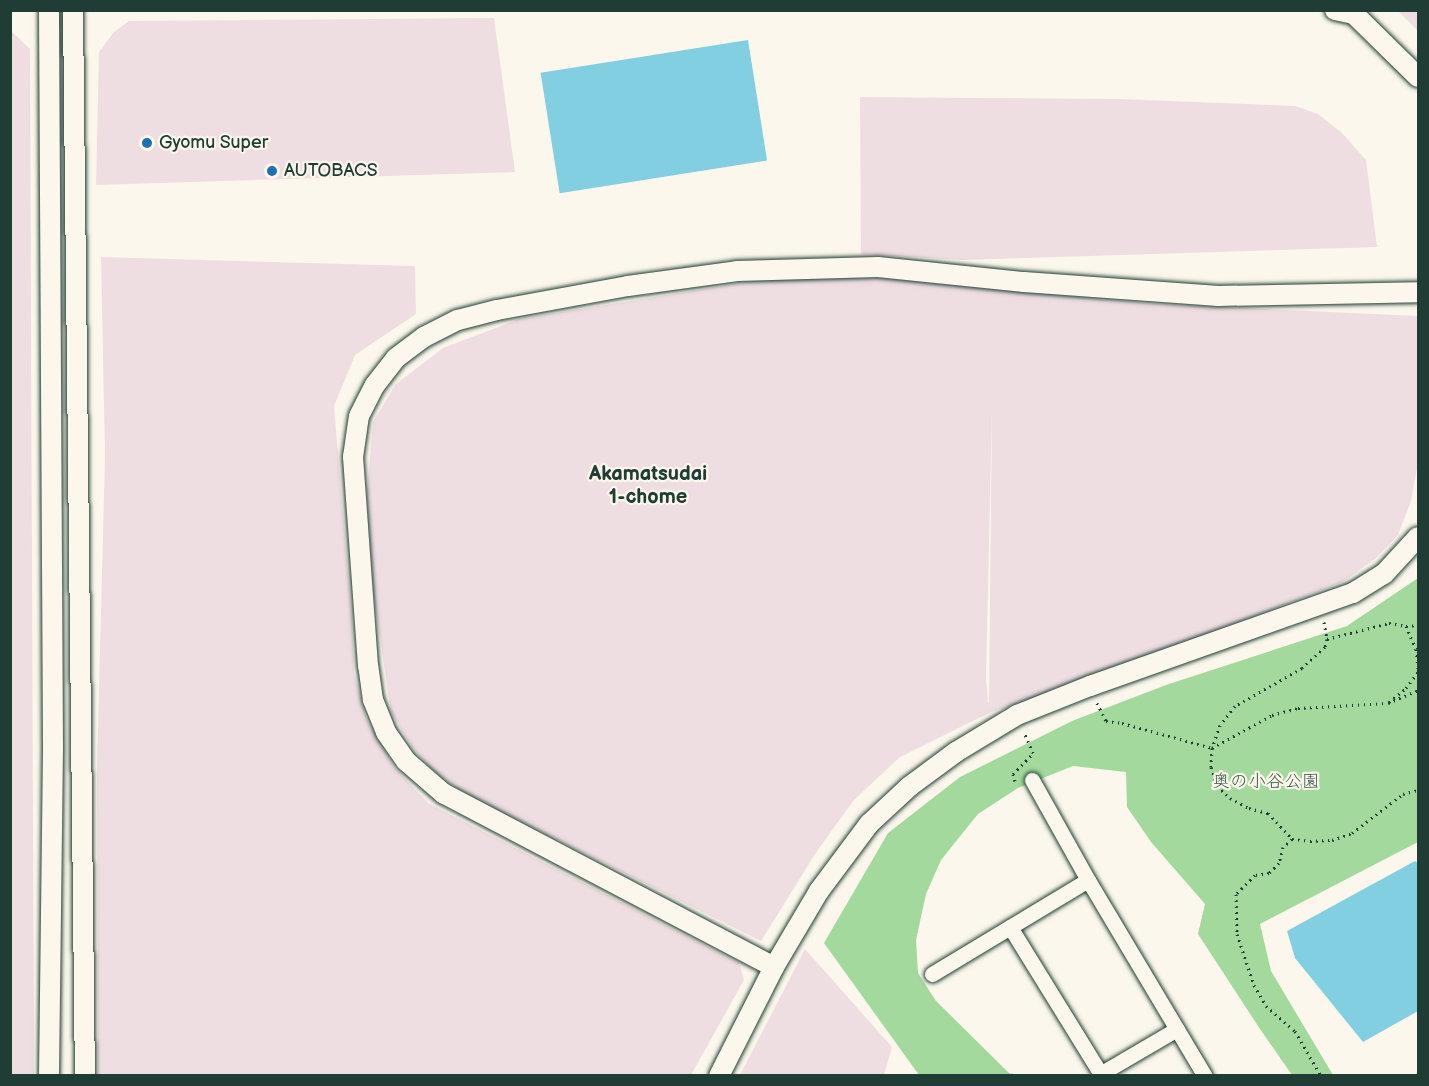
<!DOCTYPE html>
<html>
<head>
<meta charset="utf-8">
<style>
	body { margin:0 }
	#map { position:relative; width:1429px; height:1086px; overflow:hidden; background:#fbf7ec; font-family:"Balsamiq Sans","Klee One",sans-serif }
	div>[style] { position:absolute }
	.built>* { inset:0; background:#eedee1 }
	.green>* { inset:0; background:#a3d99d }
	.water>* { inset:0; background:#82cfe1; transform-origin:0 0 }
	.path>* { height:3px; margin-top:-1.5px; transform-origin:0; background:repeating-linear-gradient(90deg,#1f3d34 0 1.5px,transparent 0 6px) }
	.roads { filter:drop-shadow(0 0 2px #1f3d34) drop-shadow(0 0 2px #1f3d34) }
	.minor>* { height:15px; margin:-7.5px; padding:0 7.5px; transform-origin:7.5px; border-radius:7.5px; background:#fbf7ec }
	.tertiary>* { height:20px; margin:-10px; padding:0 10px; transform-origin:10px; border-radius:10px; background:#fbf7ec }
	.dots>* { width:16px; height:16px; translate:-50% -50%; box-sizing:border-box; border:3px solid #fbf7ec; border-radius:50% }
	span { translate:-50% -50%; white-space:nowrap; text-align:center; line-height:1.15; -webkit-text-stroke:4.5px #fbf7ec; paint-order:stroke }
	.poi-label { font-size:18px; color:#1f3d34 }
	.left { translate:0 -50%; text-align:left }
	.park-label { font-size:18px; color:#395c49 }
	.neighbourhood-label { font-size:20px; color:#1f3d34; font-weight:700 }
	.frame { position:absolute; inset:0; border:12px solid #1f3d34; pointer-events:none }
</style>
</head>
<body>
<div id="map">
	<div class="built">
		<div style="clip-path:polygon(1398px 11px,1418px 11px,1418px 31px)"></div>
		<div style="clip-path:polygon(494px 18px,515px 172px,96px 185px,99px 52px,114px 32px,129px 21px)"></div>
		<div style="clip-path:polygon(10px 30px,30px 49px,34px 1076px,10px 1075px)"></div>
		<div style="clip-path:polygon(860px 97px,1119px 99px,1295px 106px,1318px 114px,1342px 133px,1366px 160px,1377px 247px,962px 260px,861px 254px)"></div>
		<div style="clip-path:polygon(101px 257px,415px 266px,416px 314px,355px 355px,334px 406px,352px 621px,354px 673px,367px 720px,394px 767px,428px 803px,739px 963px,744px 980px,691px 1075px,98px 1075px,97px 767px,105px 457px)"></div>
		<div style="clip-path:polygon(evenodd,771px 278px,881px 278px,1154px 304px,1418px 316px,1418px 463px,1411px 501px,1398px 535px,1376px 558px,1343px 582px,1096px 677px,989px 713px,900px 757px,854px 800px,817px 851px,761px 941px,469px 796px,435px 773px,412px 747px,391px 712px,372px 584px,367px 493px,373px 422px,396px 384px,443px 348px,519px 319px,771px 278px,992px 406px,989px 702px,988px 703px,986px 678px,992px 406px)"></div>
		<div style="clip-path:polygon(805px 949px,892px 1047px,884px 1075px,740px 1075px)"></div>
	</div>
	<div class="green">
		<div style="clip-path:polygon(1418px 578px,1418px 842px,1260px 924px,1271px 971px,1333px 1075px,1292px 1075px,1258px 1026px,1198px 934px,1205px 904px,1151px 842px,1127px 807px,1126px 772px,1073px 766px,1018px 788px,978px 814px,941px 860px,926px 894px,916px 940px,918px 973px,936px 1001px,1009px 1073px,1020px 1075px,919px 1075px,824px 943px,888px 833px,960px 777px,1072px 721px,1166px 685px,1347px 626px)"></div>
	</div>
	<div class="water">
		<div style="left:748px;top:40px;width:122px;height:210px;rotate:81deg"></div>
		<div style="clip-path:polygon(1415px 861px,1418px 863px,1418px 1011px,1363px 1042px,1295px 958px,1287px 931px)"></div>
	</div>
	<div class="path">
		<div style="left:1324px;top:622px;width:17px;rotate:80deg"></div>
		<div style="left:1327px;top:639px;width:8px;rotate:104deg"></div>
		<div style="left:1325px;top:647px;width:31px;rotate:138deg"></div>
		<div style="left:1302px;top:668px;width:77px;rotate:150.4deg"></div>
		<div style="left:1235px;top:706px;width:24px;rotate:128deg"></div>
		<div style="left:1220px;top:725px;width:24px;rotate:109deg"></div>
		<div style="left:1212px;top:748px;width:19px;rotate:93deg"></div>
		<div style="left:1211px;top:767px;width:20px;rotate:72deg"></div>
		<div style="left:1217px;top:786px;width:18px;rotate:43deg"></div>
		<div style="left:1230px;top:798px;width:21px;rotate:28deg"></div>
		<div style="left:1249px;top:808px;width:20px;rotate:15deg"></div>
		<div style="left:1268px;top:813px;width:35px;rotate:47deg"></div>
		<div style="left:1292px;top:839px;width:18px;rotate:6deg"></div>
		<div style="left:1310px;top:841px;width:22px;rotate:-3deg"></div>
		<div style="left:1332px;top:840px;width:21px;rotate:-19deg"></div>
		<div style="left:1352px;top:833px;width:64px;rotate:-37.4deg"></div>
		<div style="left:1403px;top:794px;width:16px;rotate:-15deg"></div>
		<div style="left:1406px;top:626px;width:12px;rotate:-5deg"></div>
		<div style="left:1327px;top:639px;width:64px;rotate:-14.5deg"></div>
		<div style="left:1389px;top:623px;width:17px;rotate:10deg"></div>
		<div style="left:1406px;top:626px;width:25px;rotate:67deg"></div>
		<div style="left:1416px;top:649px;width:20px;rotate:84deg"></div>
		<div style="left:1389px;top:702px;width:22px;rotate:-39deg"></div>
		<div style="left:1406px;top:688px;width:20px;rotate:-53deg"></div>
		<div style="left:1097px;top:703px;width:20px;rotate:63deg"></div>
		<div style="left:1106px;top:721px;width:16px;rotate:7deg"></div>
		<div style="left:1122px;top:723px;width:93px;rotate:15.5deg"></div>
		<div style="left:1212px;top:748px;width:68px;rotate:-28.8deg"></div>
		<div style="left:1272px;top:715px;width:27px;rotate:-15deg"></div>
		<div style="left:1298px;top:708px;width:90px;rotate:-3.2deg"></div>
		<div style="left:1388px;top:703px;width:33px;rotate:-23deg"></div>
		<div style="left:1015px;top:781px;width:7px;rotate:-106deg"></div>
		<div style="left:1013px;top:774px;width:29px;rotate:-46deg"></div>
		<div style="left:1033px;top:753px;width:23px;rotate:-113deg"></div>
		<div style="left:1292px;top:839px;width:12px;rotate:138deg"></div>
		<div style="left:1283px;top:847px;width:16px;rotate:104deg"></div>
		<div style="left:1279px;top:863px;width:14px;rotate:135deg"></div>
		<div style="left:1269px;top:873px;width:14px;rotate:172deg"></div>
		<div style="left:1255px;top:875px;width:27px;rotate:135deg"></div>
		<div style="left:1236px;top:894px;width:40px;rotate:88.6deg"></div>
		<div style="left:1237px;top:934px;width:54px;rotate:71.6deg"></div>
		<div style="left:1254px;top:985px;width:24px;rotate:60deg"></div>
		<div style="left:1266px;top:1006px;width:38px;rotate:41deg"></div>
		<div style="left:1295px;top:1031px;width:52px;rotate:60deg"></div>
	</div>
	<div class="roads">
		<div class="minor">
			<div style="left:1032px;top:780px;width:115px;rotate:60.8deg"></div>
			<div style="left:1088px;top:880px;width:228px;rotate:59.2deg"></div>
			<div style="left:1010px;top:927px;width:175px;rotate:58.3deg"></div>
			<div style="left:932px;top:974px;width:182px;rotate:-31.1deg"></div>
			<div style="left:1100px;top:1074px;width:89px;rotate:-30.3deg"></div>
		</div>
		<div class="tertiary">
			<div style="left:73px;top:10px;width:1066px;rotate:89.36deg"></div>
			<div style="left:1335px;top:10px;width:19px;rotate:12deg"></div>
			<div style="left:1354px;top:14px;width:90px;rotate:44.5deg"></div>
			<div style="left:774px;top:967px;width:373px;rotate:-152.3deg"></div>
			<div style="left:444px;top:794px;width:50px;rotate:-139deg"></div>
			<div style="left:406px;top:761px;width:35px;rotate:-125deg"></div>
			<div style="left:386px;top:732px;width:35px;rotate:-112deg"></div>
			<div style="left:373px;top:700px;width:34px;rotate:-98deg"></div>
			<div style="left:368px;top:666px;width:210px;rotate:-94.1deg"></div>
			<div style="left:353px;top:457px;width:41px;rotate:-81.7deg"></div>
			<div style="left:359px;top:416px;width:35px;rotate:-63deg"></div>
			<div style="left:375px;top:385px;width:34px;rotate:-52deg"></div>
			<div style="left:396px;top:358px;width:35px;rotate:-37deg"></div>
			<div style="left:424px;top:337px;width:38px;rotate:-27deg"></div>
			<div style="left:458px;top:320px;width:40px;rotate:-14.4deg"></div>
			<div style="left:497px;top:310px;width:133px;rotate:-10.4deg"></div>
			<div style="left:628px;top:286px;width:110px;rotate:-7.8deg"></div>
			<div style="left:737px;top:271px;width:141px;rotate:-1.6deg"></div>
			<div style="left:878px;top:267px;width:147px;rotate:5.9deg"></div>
			<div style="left:1024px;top:282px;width:195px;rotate:4.1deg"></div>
			<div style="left:1218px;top:296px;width:200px;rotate:-1.1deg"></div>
			<div style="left:49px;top:1076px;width:328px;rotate:-89.3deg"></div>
			<div style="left:53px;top:748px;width:738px;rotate:-90.31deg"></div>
			<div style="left:719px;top:1076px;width:122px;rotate:-63.2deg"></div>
			<div style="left:774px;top:967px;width:88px;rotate:-59.4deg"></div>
			<div style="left:819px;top:891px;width:84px;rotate:-53.3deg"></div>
			<div style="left:869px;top:824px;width:56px;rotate:-42.8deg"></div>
			<div style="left:910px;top:786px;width:57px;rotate:-36.5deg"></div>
			<div style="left:956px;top:752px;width:71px;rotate:-31.2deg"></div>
			<div style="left:1017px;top:715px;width:79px;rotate:-21.7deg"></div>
			<div style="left:1090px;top:686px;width:279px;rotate:-19.5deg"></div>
			<div style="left:1353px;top:593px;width:36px;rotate:-32deg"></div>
			<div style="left:1384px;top:574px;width:50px;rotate:-47.4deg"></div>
		</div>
	</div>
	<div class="dots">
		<div style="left:147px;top:143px;background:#1f6fb2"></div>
		<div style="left:272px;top:171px;background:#1f6fb2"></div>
	</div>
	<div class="poi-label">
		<span class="left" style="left:159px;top:143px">Gyomu Super</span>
		<span class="left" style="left:284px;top:171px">AUTOBACS</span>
	</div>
	<div class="park-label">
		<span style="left:1266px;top:782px">奥の小谷公園</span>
	</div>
	<div class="neighbourhood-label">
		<span style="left:648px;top:486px">Akamatsudai<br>1-chome</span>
	</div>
	<div class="frame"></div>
</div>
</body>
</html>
